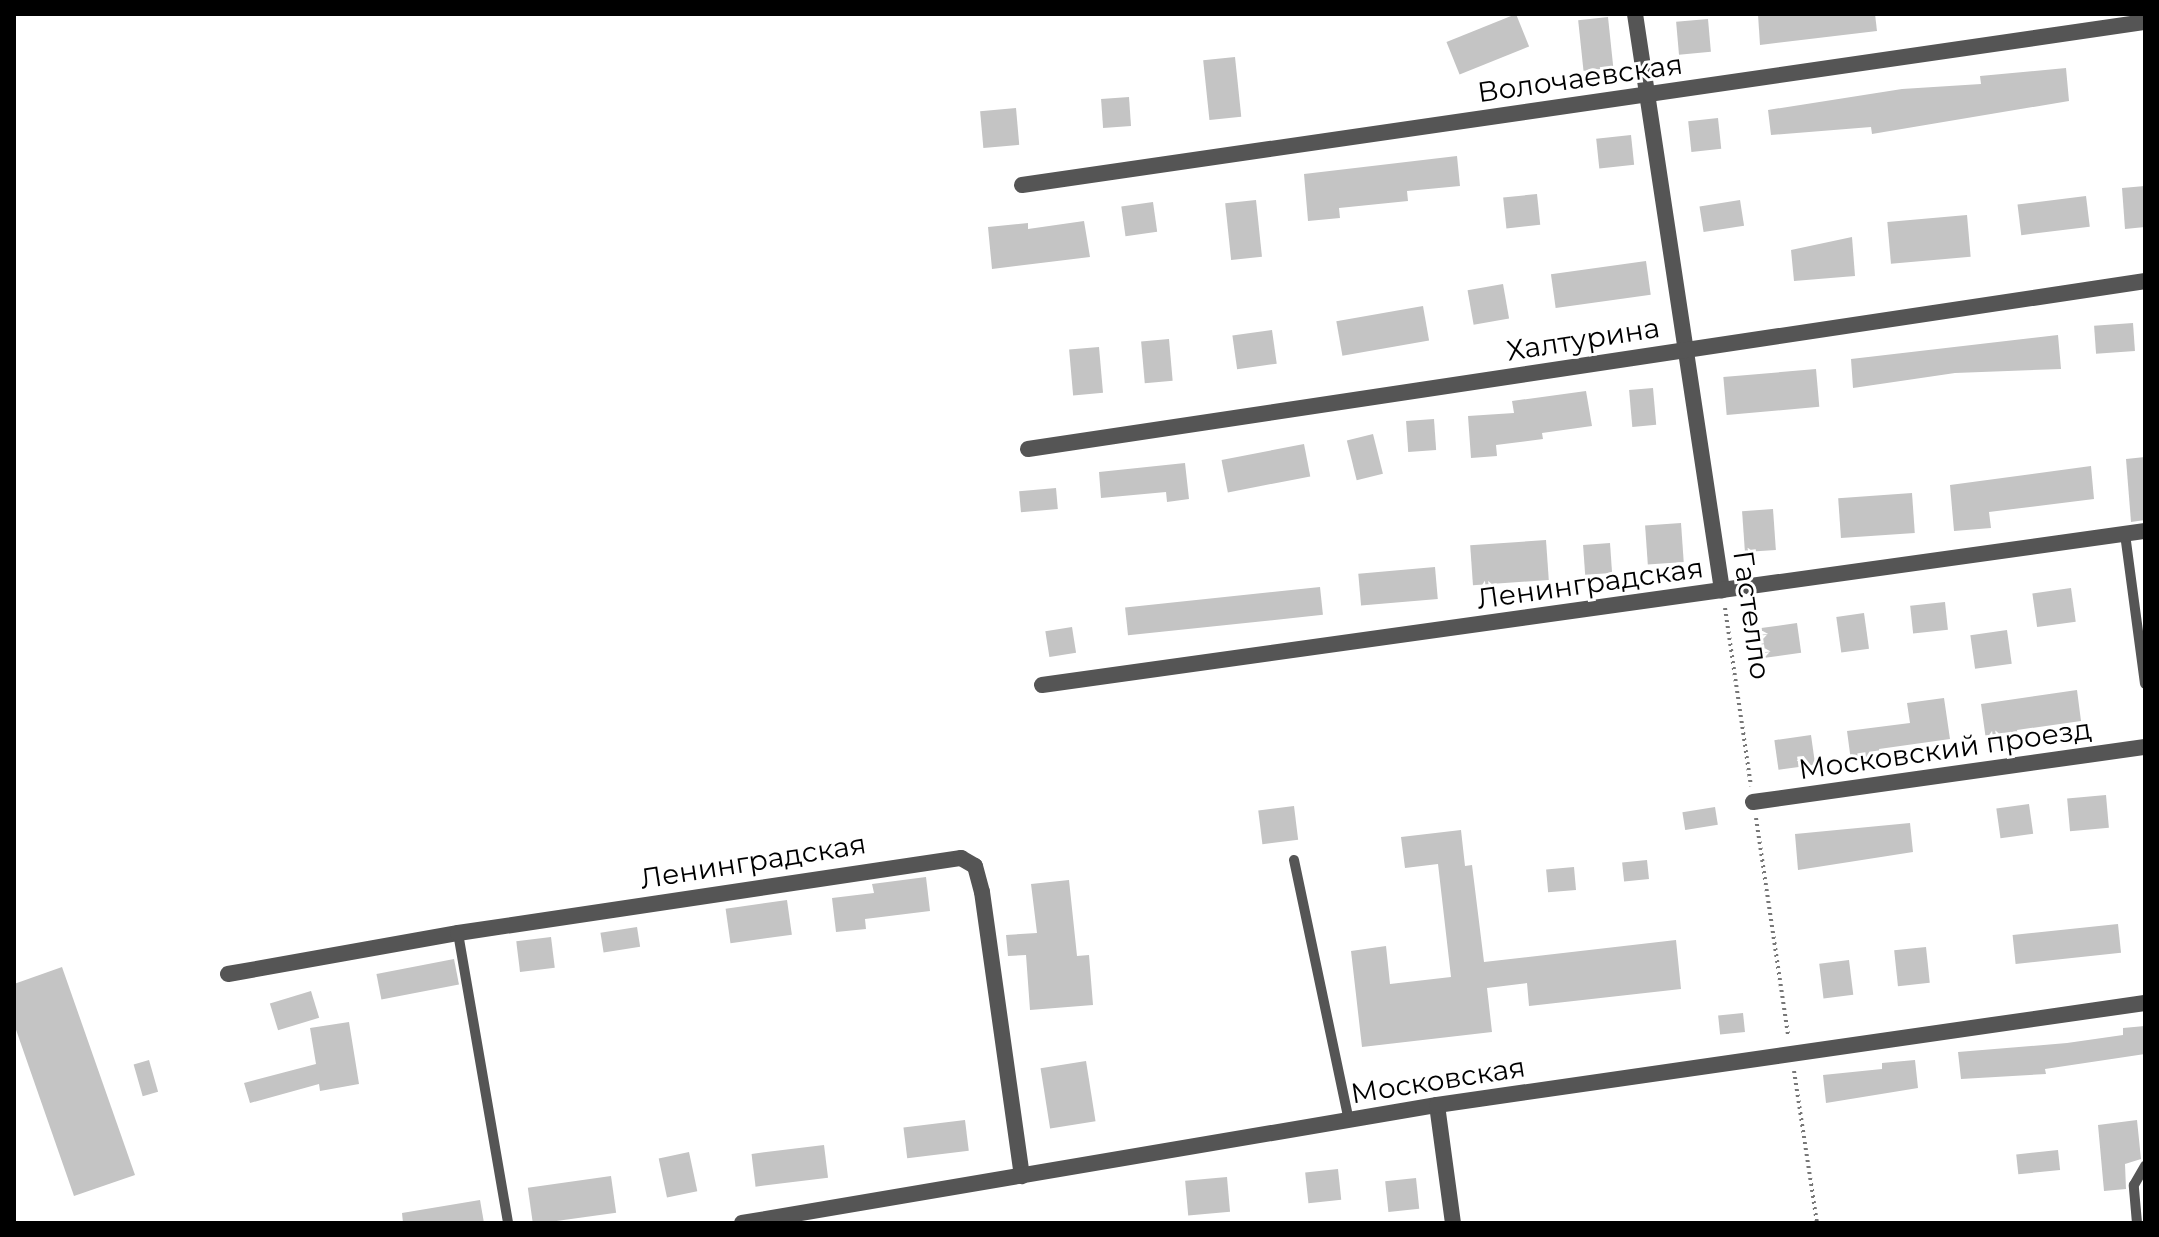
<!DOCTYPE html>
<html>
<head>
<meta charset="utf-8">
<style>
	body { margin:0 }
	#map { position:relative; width:2159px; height:1237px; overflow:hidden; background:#fff; font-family:Montserrat,sans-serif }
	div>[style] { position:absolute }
	.building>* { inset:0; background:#c4c4c4; transform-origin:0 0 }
	.path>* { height:4px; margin-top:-2px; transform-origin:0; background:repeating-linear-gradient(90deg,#777 0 2px,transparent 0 6px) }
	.service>* { height:10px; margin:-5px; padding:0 5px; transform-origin:5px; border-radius:5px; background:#555 }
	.minor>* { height:16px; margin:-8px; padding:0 8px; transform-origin:8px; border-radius:8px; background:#555 }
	span { translate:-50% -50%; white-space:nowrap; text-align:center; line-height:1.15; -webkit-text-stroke:6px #fff; paint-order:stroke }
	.street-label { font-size:28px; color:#000 }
	.frame { position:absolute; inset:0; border:16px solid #000; pointer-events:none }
</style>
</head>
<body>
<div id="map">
	<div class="building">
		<div style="left:1516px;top:14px;width:35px;height:75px;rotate:68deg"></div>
		<div style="clip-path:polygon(1758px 14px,1875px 14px,1877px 31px,1760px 45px)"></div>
		<div style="left:1608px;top:17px;width:51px;height:30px;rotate:84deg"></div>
		<div style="left:1708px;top:19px;width:33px;height:32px;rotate:85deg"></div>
		<div style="left:1235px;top:57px;width:60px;height:32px;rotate:84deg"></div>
		<div style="clip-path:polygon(2066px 68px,2069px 101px,1872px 134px,1871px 127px,1771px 135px,1768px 110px,1902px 89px,1981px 84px,1980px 76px)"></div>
		<div style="left:1129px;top:97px;width:29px;height:28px;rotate:86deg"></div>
		<div style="left:1016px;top:108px;width:37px;height:36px;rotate:85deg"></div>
		<div style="left:1718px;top:118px;width:31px;height:30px;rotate:84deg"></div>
		<div style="left:1631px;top:135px;width:30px;height:35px;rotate:84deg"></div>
		<div style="clip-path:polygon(1457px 156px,1460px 186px,1407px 191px,1408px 201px,1339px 208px,1340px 218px,1308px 221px,1304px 174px)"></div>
		<div style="clip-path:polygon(2145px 186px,2145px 227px,2125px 229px,2122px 188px)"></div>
		<div style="left:1537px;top:194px;width:31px;height:34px;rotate:84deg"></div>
		<div style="left:2086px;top:196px;width:31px;height:69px;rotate:83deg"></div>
		<div style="left:1256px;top:200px;width:57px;height:31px;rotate:84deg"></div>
		<div style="left:1740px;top:200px;width:26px;height:41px;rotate:81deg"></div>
		<div style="left:1153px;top:202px;width:30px;height:32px;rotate:82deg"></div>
		<div style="left:1967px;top:215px;width:42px;height:80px;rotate:85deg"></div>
		<div style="clip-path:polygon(1084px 221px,1090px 257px,992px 269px,988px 227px,1028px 223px,1028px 229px)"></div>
		<div style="clip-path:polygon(1852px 237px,1855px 276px,1794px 281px,1791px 250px)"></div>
		<div style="left:1646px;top:261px;width:34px;height:96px;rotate:82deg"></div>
		<div style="left:1503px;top:284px;width:35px;height:36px;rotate:80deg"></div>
		<div style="left:1423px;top:306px;width:35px;height:88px;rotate:80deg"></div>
		<div style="left:2133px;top:323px;width:28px;height:39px;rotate:86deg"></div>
		<div style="left:1272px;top:330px;width:34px;height:40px;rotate:82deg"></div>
		<div style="clip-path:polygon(2058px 335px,2061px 369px,1955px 373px,1853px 388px,1851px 359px)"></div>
		<div style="left:1169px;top:339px;width:42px;height:28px;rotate:85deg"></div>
		<div style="left:1099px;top:347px;width:46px;height:30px;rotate:85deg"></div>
		<div style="left:1816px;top:369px;width:38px;height:93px;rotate:85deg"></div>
		<div style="left:1653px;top:388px;width:37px;height:24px;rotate:85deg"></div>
		<div style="clip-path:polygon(1586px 391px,1592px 426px,1542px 433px,1543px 439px,1496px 445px,1497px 456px,1471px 458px,1468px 416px,1514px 413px,1512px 401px)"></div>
		<div style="left:1434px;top:419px;width:31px;height:28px;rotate:86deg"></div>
		<div style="left:1373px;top:434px;width:41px;height:27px;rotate:76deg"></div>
		<div style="left:1304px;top:444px;width:33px;height:84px;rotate:79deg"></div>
		<div style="clip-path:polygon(2145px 457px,2145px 520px,2131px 522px,2126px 459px)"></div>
		<div style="clip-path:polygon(1185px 463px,1189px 499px,1167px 502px,1166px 492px,1101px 498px,1099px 472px)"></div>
		<div style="clip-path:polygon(2091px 466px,2094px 499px,1989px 512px,1991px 528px,1954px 531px,1950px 485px)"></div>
		<div style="left:1056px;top:488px;width:21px;height:37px;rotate:85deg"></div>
		<div style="left:1912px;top:493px;width:40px;height:74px;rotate:86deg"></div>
		<div style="left:1773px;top:509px;width:41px;height:31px;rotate:86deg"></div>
		<div style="left:1681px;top:523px;width:39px;height:36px;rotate:86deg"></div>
		<div style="left:1546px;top:540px;width:40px;height:76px;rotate:86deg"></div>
		<div style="left:1610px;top:543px;width:30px;height:27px;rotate:86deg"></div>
		<div style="left:1435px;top:567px;width:32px;height:77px;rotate:85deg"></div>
		<div style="left:1320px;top:587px;width:28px;height:196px;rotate:84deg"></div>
		<div style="left:2071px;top:588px;width:34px;height:39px;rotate:82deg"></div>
		<div style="left:1945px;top:602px;width:28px;height:35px;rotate:84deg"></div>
		<div style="left:1864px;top:613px;width:36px;height:28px;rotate:82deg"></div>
		<div style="left:1797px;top:623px;width:30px;height:38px;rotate:82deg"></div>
		<div style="left:1072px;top:627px;width:26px;height:27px;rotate:81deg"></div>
		<div style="left:2007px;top:630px;width:34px;height:37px;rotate:82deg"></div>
		<div style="clip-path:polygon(2077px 690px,2081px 721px,2017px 730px,2018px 736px,1986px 740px,1981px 704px)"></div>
		<div style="clip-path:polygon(1944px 698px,1950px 739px,1879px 749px,1880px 757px,1851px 761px,1847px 731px,1910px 723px,1907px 703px)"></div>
		<div style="left:1811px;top:735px;width:30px;height:37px;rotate:82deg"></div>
		<div style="left:2106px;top:795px;width:33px;height:39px;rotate:85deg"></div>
		<div style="left:2029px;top:804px;width:30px;height:33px;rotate:82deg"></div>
		<div style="left:1294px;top:806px;width:34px;height:36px;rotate:83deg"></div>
		<div style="left:1715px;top:807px;width:18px;height:33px;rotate:81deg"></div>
		<div style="clip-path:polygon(1910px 823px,1913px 852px,1798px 870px,1795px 834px)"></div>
		<div style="clip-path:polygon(1461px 830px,1465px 866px,1472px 865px,1484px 962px,1676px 940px,1681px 989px,1529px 1006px,1527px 983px,1487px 988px,1492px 1032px,1362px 1047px,1351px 951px,1386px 946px,1390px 984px,1451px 977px,1438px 864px,1405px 868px,1401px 837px)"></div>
		<div style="left:1647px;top:860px;width:19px;height:25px;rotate:84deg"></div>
		<div style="left:1574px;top:867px;width:23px;height:28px;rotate:85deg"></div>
		<div style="clip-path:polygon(926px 877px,930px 911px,865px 919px,866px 929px,836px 932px,832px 898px,874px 893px,872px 884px)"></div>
		<div style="clip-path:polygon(1069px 880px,1077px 956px,1089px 955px,1093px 1005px,1030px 1010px,1026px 955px,1008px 956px,1006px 935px,1037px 933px,1031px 884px)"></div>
		<div style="left:787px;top:900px;width:35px;height:62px;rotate:82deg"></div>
		<div style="left:2118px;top:924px;width:29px;height:106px;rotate:84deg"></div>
		<div style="left:637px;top:927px;width:20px;height:37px;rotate:81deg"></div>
		<div style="left:551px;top:937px;width:31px;height:35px;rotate:83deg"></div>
		<div style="left:1926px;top:947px;width:36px;height:32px;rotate:84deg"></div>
		<div style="left:454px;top:959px;width:26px;height:79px;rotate:79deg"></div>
		<div style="left:1849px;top:960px;width:35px;height:30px;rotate:83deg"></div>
		<div style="clip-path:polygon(62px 967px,135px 1175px,74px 1196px,14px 1024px,14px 984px)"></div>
		<div style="left:311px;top:991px;width:28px;height:43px;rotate:73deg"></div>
		<div style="left:1743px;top:1013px;width:19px;height:25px;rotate:84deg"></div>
		<div style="clip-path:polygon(349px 1022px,359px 1084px,320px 1091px,319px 1084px,250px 1103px,244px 1083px,316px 1064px,310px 1028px)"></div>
		<div style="clip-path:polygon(2145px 1026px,2145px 1054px,2045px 1069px,2046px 1074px,1961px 1079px,1958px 1052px,2067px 1043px,2123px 1035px,2123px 1028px)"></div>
		<div style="left:149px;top:1060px;width:33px;height:16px;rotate:74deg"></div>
		<div style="clip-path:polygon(1915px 1060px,1918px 1088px,1826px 1103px,1823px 1075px,1882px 1069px,1882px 1063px)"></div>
		<div style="left:1086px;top:1061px;width:61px;height:46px;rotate:81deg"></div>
		<div style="left:965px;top:1120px;width:31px;height:62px;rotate:83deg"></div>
		<div style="clip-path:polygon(2137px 1120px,2141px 1159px,2125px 1164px,2126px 1189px,2104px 1191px,2098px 1125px)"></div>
		<div style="left:824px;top:1145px;width:33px;height:73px;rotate:83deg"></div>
		<div style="left:2058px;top:1150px;width:20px;height:42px;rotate:84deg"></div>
		<div style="left:689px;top:1152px;width:40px;height:31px;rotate:78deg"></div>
		<div style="left:1338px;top:1169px;width:31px;height:33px;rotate:84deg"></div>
		<div style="left:611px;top:1176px;width:37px;height:84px;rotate:82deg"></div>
		<div style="left:1227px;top:1177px;width:35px;height:42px;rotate:85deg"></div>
		<div style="left:1416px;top:1178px;width:31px;height:31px;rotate:84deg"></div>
		<div style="clip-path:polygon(480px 1200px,484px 1223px,403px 1223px,402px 1213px)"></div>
	</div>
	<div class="path">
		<div style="left:1725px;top:608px;width:180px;rotate:81.7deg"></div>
		<div style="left:1756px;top:818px;width:219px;rotate:81.6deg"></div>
		<div style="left:1794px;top:1071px;width:154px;rotate:81.4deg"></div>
	</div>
	<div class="service">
		<div style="left:2125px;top:534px;width:151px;rotate:82.4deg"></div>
		<div style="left:1294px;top:860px;width:266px;rotate:78.1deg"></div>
		<div style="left:458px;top:933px;width:294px;rotate:80.2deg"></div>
		<div style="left:2137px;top:1223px;width:38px;rotate:-95deg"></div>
		<div style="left:2134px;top:1185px;width:22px;rotate:-60deg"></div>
	</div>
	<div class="minor">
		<div style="left:1635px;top:14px;width:583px;rotate:81.41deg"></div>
		<div style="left:1022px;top:185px;width:1135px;rotate:-8.26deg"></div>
		<div style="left:1028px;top:449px;width:1130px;rotate:-8.55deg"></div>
		<div style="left:1042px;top:685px;width:1114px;rotate:-7.95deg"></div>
		<div style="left:1753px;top:802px;width:396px;rotate:-8deg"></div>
		<div style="left:228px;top:974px;width:234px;rotate:-10.1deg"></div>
		<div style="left:458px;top:933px;width:509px;rotate:-8.48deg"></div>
		<div style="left:961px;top:858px;width:16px;rotate:30deg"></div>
		<div style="left:975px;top:866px;width:27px;rotate:75deg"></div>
		<div style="left:982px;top:892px;width:287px;rotate:82deg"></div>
		<div style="left:1437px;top:1105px;width:119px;rotate:82.3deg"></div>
		<div style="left:742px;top:1223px;width:705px;rotate:-9.64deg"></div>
		<div style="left:1437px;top:1105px;width:715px;rotate:-8.2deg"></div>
	</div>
	<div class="street-label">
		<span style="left:1580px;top:78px;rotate:-8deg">Волочаевская</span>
		<span style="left:1583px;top:339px;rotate:-9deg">Халтурина</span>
		<span style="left:1590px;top:583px;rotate:-8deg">Ленинградская</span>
		<span style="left:1752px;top:615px;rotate:82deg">Гастелло</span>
		<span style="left:1945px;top:749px;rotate:-8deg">Московский проезд</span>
		<span style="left:753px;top:861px;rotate:-9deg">Ленинградская</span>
		<span style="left:1438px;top:1080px;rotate:-9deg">Московская</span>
	</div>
	<div class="frame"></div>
</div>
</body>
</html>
